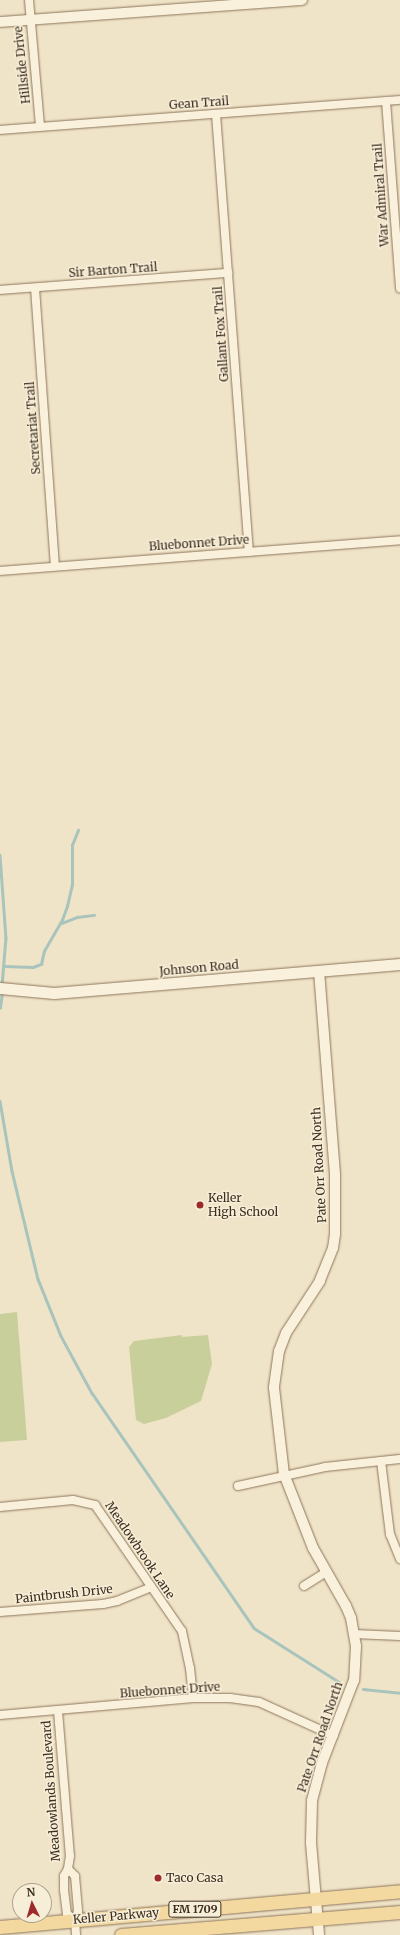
<!DOCTYPE html>
<html>
<head>
<meta charset="utf-8">
<style>
	body { margin:0 }
	#map { position:relative; width:400px; height:1935px; overflow:hidden; background:#f0e4c8; font-family:Merriweather,serif }
	div>[style] { position:absolute }
	.green>* { inset:0; background:#c9cf9b }
	.stream>* { height:2.5px; margin:-1.25px; padding:0 1.25px; transform-origin:1.25px; border-radius:1.25px; background:#a9c4bc }
	.roads { filter:drop-shadow(0 0 1px #8d765c) drop-shadow(0 0 1px #8d765c) }
	.minor>* { height:8px; margin:-4px; padding:0 4px; transform-origin:4px; border-radius:4px; background:#faf1dc }
	.tertiary>* { height:10px; margin:-5px; padding:0 5px; transform-origin:5px; border-radius:5px; background:#faf1dc }
	.secondary>* { height:11px; margin:-5.5px; padding:0 5.5px; transform-origin:5.5px; border-radius:5.5px; background:#faf1dc }
	.primary>* { height:13px; margin:-6.5px; padding:0 6.5px; transform-origin:6.5px; border-radius:6.5px; background:#f3d9a0 }
	.dots>* { width:11px; height:11px; translate:-50% -50%; box-sizing:border-box; border:2px solid #f7eed8; border-radius:50% }
	span { translate:-50% -50%; white-space:nowrap; text-align:center; line-height:1.15; -webkit-text-stroke:3px #f7eed8; paint-order:stroke }
	.shield-label span { padding:1px 3px; background:#f7eed8; border:1px solid; border-radius:3px; -webkit-text-stroke-width:0 }
	.shield-label { font-size:11px; color:#3d2e20; font-weight:700 }
	.street-label { font-size:12px; color:#3d2e20 }
	.poi-label { font-size:12px; color:#3d2e20 }
	.left { translate:0 -50%; text-align:left }
	.north { position:absolute; left:12px; top:1883px; width:40px; height:40px; box-sizing:border-box; background:#f7eed8; border:1px solid #ada18e; border-radius:50%; rotate:355deg; font-size:11px; font-weight:700; line-height:16px; text-align:center; color:#3d2e20 }
	.north::after { content:''; display:block; margin:auto; width:14px; height:18px; background:#9e2a2b; clip-path:polygon(50% 0,100% 100%,50% 72%,0 100%) }
</style>
</head>
<body>
<div id="map">
	<div class="green">
		<div style="clip-path:polygon(17px 1312px,27px 1440px,0 1442px,0 1314px)"></div>
		<div style="clip-path:polygon(182px 1335px,182px 1337px,208px 1335px,212px 1364px,201px 1401px,166px 1418px,144px 1424px,136px 1420px,129px 1347px,134px 1341px)"></div>
	</div>
	<div class="stream">
		<div style="left:0;top:855px;width:83px;rotate:85.9deg"></div>
		<div style="left:6px;top:938px;width:48px;rotate:94.8deg"></div>
		<div style="left:62px;top:923px;width:16px;rotate:-22deg"></div>
		<div style="left:77px;top:917px;width:17px;rotate:-7deg"></div>
		<div style="left:4px;top:966px;width:29px;rotate:2deg"></div>
		<div style="left:33px;top:967px;width:9px;rotate:-21deg"></div>
		<div style="left:41px;top:964px;width:13px;rotate:-77deg"></div>
		<div style="left:44px;top:951px;width:36px;rotate:-60deg"></div>
		<div style="left:62px;top:920px;width:15px;rotate:-70deg"></div>
		<div style="left:67px;top:906px;width:22px;rotate:-77deg"></div>
		<div style="left:72px;top:885px;width:40px;rotate:-90deg"></div>
		<div style="left:72px;top:845px;width:16px;rotate:-68deg"></div>
		<div style="left:0;top:1008px;width:17px;rotate:-83deg"></div>
		<div style="left:0;top:1101px;width:71px;rotate:80.3deg"></div>
		<div style="left:12px;top:1171px;width:111px;rotate:76.5deg"></div>
		<div style="left:38px;top:1279px;width:61px;rotate:68deg"></div>
		<div style="left:61px;top:1336px;width:65px;rotate:61.5deg"></div>
		<div style="left:92px;top:1393px;width:285px;rotate:55.4deg"></div>
		<div style="left:254px;top:1628px;width:101px;rotate:32.4deg"></div>
		<div style="left:363px;top:1689px;width:37px;rotate:6deg"></div>
	</div>
	<div class="roads">
		<div class="minor">
			<div style="left:29px;top:0;width:127px;rotate:85deg"></div>
			<div style="left:386px;top:101px;width:188px;rotate:85.7deg"></div>
			<div style="left:216px;top:114px;width:439px;rotate:85.7deg"></div>
			<div style="left:0;top:130px;width:401px;rotate:-4.3deg"></div>
			<div style="left:35px;top:288px;width:279px;rotate:85.9deg"></div>
			<div style="left:0;top:290px;width:229px;rotate:-4.3deg"></div>
			<div style="left:0;top:571px;width:401px;rotate:-4.4deg"></div>
			<div style="left:381px;top:1461px;width:74px;rotate:83deg"></div>
			<div style="left:390px;top:1534px;width:27px;rotate:68deg"></div>
			<div style="left:238px;top:1486px;width:89px;rotate:-12.3deg"></div>
			<div style="left:325px;top:1467px;width:75px;rotate:-6.1deg"></div>
			<div style="left:0;top:1507px;width:73px;rotate:-5.5deg"></div>
			<div style="left:73px;top:1500px;width:23px;rotate:13deg"></div>
			<div style="left:95px;top:1505px;width:153px;rotate:55.4deg"></div>
			<div style="left:182px;top:1631px;width:38px;rotate:78deg"></div>
			<div style="left:190px;top:1668px;width:30px;rotate:84deg"></div>
			<div style="left:304px;top:1586px;width:26px;rotate:-32deg"></div>
			<div style="left:0;top:1612px;width:103px;rotate:-4.4deg"></div>
			<div style="left:103px;top:1604px;width:14px;rotate:-12deg"></div>
			<div style="left:117px;top:1601px;width:37px;rotate:-22deg"></div>
			<div style="left:354px;top:1634px;width:46px;rotate:2.5deg"></div>
			<div style="left:58px;top:1711px;width:145px;rotate:85.3deg"></div>
			<div style="left:70px;top:1856px;width:13px;rotate:99deg"></div>
			<div style="left:68px;top:1869px;width:8px;rotate:120deg"></div>
			<div style="left:64px;top:1876px;width:14px;rotate:90deg"></div>
			<div style="left:64px;top:1890px;width:24px;rotate:83deg"></div>
			<div style="left:67px;top:1914px;width:10px;rotate:37deg"></div>
			<div style="left:0;top:1715px;width:194px;rotate:-5deg"></div>
			<div style="left:193px;top:1698px;width:37px"></div>
			<div style="left:230px;top:1698px;width:29px;rotate:8deg"></div>
			<div style="left:259px;top:1702px;width:82px;rotate:24.4deg"></div>
			<div style="left:68px;top:1869px;width:10px;rotate:45deg"></div>
			<div style="left:75px;top:1876px;width:35px;rotate:85deg"></div>
			<div style="left:78px;top:1911px;width:9px;rotate:108deg"></div>
			<div style="left:75px;top:1920px;width:15px;rotate:86deg"></div>
		</div>
		<div class="tertiary">
			<div style="left:0;top:22px;width:303px;rotate:-4.2deg"></div>
			<div style="left:319px;top:971px;width:205px;rotate:85.5deg"></div>
			<div style="left:335px;top:1175px;width:59px;rotate:90deg"></div>
			<div style="left:335px;top:1234px;width:14px;rotate:98deg"></div>
			<div style="left:333px;top:1248px;width:35px;rotate:112deg"></div>
			<div style="left:320px;top:1281px;width:62px;rotate:123.2deg"></div>
			<div style="left:286px;top:1333px;width:19px;rotate:111deg"></div>
			<div style="left:279px;top:1351px;width:37px;rotate:98deg"></div>
			<div style="left:274px;top:1388px;width:87px;rotate:83.4deg"></div>
			<div style="left:284px;top:1474px;width:79px;rotate:68.6deg"></div>
			<div style="left:313px;top:1548px;width:67px;rotate:60.4deg"></div>
			<div style="left:346px;top:1606px;width:13px;rotate:67deg"></div>
			<div style="left:351px;top:1618px;width:28px;rotate:80deg"></div>
			<div style="left:356px;top:1646px;width:34px;rotate:93deg"></div>
			<div style="left:354px;top:1680px;width:89px;rotate:111.1deg"></div>
			<div style="left:322px;top:1763px;width:39px;rotate:105deg"></div>
			<div style="left:312px;top:1801px;width:42px;rotate:91.4deg"></div>
			<div style="left:311px;top:1843px;width:92px;rotate:85deg"></div>
		</div>
		<div class="secondary">
			<div style="left:0;top:988px;width:54px;rotate:5.3deg"></div>
			<div style="left:54px;top:993px;width:347px;rotate:-4.8deg"></div>
		</div>
		<div class="primary">
			<div style="left:0;top:1927px;width:402px;rotate:-5.1deg"></div>
			<div style="left:121px;top:1935px;width:280px;rotate:-4.7deg"></div>
		</div>
	</div>
	<div class="dots">
		<div style="left:200px;top:1205px;background:#9e2a2b"></div>
		<div style="left:158px;top:1878px;background:#9e2a2b"></div>
	</div>
	<div class="shield-label">
		<span style="left:195px;top:1909px">FM 1709</span>
	</div>
	<div class="street-label">
		<span style="left:22px;top:65px;rotate:-96deg">Hillside Drive</span>
		<span style="left:199px;top:103px;rotate:-4deg">Gean Trail</span>
		<span style="left:381px;top:195px;rotate:-94deg">War Admiral Trail</span>
		<span style="left:113px;top:270px;rotate:-4deg">Sir Barton Trail</span>
		<span style="left:221px;top:334px;rotate:-94deg">Gallant Fox Trail</span>
		<span style="left:33px;top:428px;rotate:-94deg">Secretariat Trail</span>
		<span style="left:199px;top:543px;rotate:-4deg">Bluebonnet Drive</span>
		<span style="left:199px;top:968px;rotate:-5deg">Johnson Road</span>
		<span style="left:319px;top:1165px;rotate:-93deg">Pate Orr Road North</span>
		<span style="left:140px;top:1550px;rotate:56deg">Meadowbrook Lane</span>
		<span style="left:64px;top:1594px;rotate:-6deg">Paintbrush Drive</span>
		<span style="left:170px;top:1690px;rotate:-4deg">Bluebonnet Drive</span>
		<span style="left:320px;top:1737px;rotate:-71deg">Pate Orr Road North</span>
		<span style="left:51px;top:1791px;rotate:-94deg">Meadowlands Boulevard</span>
		<span style="left:116px;top:1916px;rotate:-5deg">Keller Parkway</span>
	</div>
	<div class="poi-label">
		<span class="left" style="left:208px;top:1205px">Keller<br>High School</span>
		<span class="left" style="left:166px;top:1878px">Taco Casa</span>
	</div>
	<div class="north">N</div>
</div>
</body>
</html>
